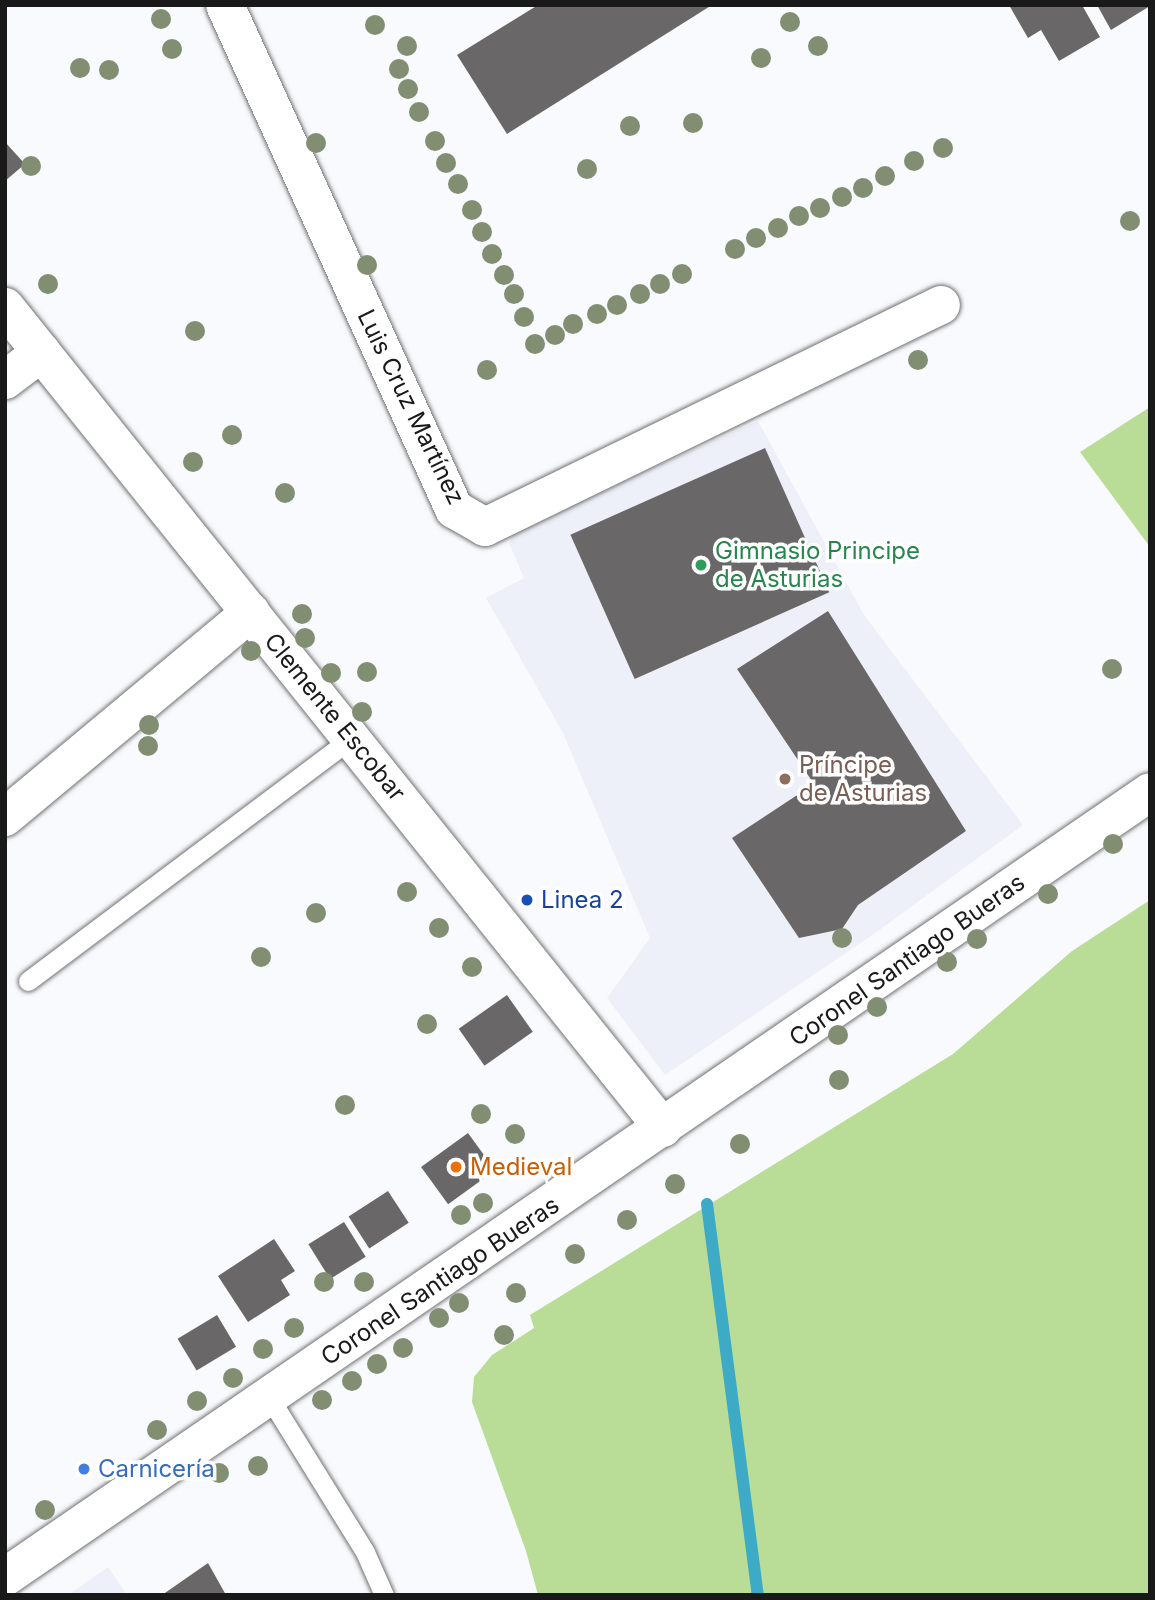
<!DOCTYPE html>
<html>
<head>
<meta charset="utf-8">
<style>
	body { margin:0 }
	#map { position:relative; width:1155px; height:1600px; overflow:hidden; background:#f9fafd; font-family:Inter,sans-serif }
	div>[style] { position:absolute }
	.built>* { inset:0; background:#edeff9 }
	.green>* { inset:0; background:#b9dd97 }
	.stream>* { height:12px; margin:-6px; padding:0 6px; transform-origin:6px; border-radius:6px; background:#3daac6 }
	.building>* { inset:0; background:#6a6768; transform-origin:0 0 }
	.roads { filter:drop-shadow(0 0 2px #707173) drop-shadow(0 0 2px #707173) }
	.lane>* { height:19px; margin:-9.5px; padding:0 9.5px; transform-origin:9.5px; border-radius:9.5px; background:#fff }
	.street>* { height:38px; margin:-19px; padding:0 19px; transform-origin:19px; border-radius:19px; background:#fff }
	.secondary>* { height:38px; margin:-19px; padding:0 19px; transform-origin:19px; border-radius:19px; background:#fff }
	.trees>* { width:20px; height:20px; margin:-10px; border-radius:50%; background:#818e72 }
	.dots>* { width:19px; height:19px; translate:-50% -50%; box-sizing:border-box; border:4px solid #fff; border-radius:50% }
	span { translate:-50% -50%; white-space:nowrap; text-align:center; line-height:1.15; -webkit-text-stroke:7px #fff; paint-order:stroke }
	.street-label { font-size:24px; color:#19191a }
	.leisure-label { font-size:24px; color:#27864d }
	.left { translate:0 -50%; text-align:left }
	.education-label { font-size:24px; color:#785e54 }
	.transit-label { font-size:24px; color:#164399 }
	.food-label { font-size:24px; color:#c56008 }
	.shop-label { font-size:24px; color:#366cbe }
	.frame { position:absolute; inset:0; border:7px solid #19191a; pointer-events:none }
</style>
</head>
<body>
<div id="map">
	<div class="built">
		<div style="clip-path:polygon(758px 421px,864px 615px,1023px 825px,871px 936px,665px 1075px,607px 998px,650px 938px,563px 733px,486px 598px,524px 578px,509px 543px,516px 529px)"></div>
		<div style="clip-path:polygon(108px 1567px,127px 1595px,68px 1595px)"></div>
	</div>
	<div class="green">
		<div style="clip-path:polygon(1150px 407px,1150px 547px,1080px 452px)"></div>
		<div style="clip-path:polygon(1150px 900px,1150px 1595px,538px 1595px,526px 1551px,472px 1402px,474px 1377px,492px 1355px,534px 1328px,530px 1315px,953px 1054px,1072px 951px)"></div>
	</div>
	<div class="stream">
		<div style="left:707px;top:1204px;width:394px;rotate:82.6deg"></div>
	</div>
	<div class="building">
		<div style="clip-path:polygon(538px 5px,712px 5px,507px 134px,457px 55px)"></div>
		<div style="clip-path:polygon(1009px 5px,1082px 5px,1100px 37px,1059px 61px,1041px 30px,1028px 38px)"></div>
		<div style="clip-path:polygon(1097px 5px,1150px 5px,1150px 6px,1111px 30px)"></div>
		<div style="clip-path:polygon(5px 142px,25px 164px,5px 181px)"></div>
		<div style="left:765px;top:448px;width:158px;height:213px;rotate:66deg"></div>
		<div style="clip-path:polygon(828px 611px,966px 831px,858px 905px,842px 929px,799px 938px,732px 838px,814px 784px,737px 669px)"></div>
		<div style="left:507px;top:995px;width:45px;height:59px;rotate:55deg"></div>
		<div style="left:468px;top:1133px;width:46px;height:58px;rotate:54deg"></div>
		<div style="left:388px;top:1191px;width:38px;height:47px;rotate:57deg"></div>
		<div style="left:344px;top:1222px;width:41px;height:42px;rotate:58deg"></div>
		<div style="clip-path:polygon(274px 1239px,295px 1271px,281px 1280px,290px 1295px,248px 1322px,218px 1276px)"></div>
		<div style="left:217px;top:1315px;width:37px;height:46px;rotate:59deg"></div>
		<div style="clip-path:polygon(208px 1563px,226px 1595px,162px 1595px)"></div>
	</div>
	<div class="roads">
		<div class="lane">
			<div style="left:28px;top:981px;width:405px;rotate:-36.9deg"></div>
			<div style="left:269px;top:1397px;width:182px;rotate:58.2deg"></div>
			<div style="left:365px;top:1552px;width:47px;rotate:66.2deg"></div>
		</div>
		<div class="street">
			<div style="left:225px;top:5px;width:554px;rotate:65.56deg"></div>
			<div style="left:454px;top:509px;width:36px;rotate:30deg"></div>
			<div style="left:485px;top:527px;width:507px;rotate:-25.96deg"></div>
			<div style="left:5px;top:307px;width:1052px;rotate:51.29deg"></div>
			<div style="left:5px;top:380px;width:46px;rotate:-37.1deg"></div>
			<div style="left:5px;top:817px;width:320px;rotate:-39.8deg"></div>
		</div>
		<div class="secondary">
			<div style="left:5px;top:1577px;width:1388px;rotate:-34.43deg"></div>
		</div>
	</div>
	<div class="trees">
		<div style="left:161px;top:19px"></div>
		<div style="left:790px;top:22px"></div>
		<div style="left:375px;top:25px"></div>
		<div style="left:407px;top:46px"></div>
		<div style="left:818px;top:46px"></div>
		<div style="left:172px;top:49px"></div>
		<div style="left:761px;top:58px"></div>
		<div style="left:80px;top:68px"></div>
		<div style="left:399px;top:69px"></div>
		<div style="left:109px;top:70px"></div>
		<div style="left:408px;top:89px"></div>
		<div style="left:419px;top:112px"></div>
		<div style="left:693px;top:123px"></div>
		<div style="left:630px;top:126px"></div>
		<div style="left:435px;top:141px"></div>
		<div style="left:316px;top:143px"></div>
		<div style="left:943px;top:148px"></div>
		<div style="left:914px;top:161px"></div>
		<div style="left:446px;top:163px"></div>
		<div style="left:31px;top:166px"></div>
		<div style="left:587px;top:169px"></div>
		<div style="left:885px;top:176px"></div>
		<div style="left:458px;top:184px"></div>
		<div style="left:863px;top:188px"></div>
		<div style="left:842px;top:197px"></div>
		<div style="left:820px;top:208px"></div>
		<div style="left:472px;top:210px"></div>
		<div style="left:799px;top:216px"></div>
		<div style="left:1130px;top:221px"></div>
		<div style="left:778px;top:228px"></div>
		<div style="left:482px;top:232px"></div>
		<div style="left:756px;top:238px"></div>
		<div style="left:735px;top:249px"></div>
		<div style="left:492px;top:254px"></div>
		<div style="left:367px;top:265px"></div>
		<div style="left:682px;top:274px"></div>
		<div style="left:504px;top:275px"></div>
		<div style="left:48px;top:284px"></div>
		<div style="left:660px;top:284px"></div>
		<div style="left:514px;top:294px"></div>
		<div style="left:640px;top:294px"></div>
		<div style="left:617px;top:305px"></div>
		<div style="left:597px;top:314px"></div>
		<div style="left:524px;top:317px"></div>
		<div style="left:573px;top:324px"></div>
		<div style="left:195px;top:331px"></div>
		<div style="left:555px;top:335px"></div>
		<div style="left:535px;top:344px"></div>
		<div style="left:918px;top:360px"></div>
		<div style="left:487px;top:370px"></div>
		<div style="left:232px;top:435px"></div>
		<div style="left:193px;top:462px"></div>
		<div style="left:285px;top:493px"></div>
		<div style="left:302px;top:614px"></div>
		<div style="left:305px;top:638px"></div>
		<div style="left:251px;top:651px"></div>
		<div style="left:1112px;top:669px"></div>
		<div style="left:367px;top:672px"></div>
		<div style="left:331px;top:673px"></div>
		<div style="left:362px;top:712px"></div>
		<div style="left:149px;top:725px"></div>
		<div style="left:148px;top:746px"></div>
		<div style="left:1113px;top:844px"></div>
		<div style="left:407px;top:892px"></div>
		<div style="left:1048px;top:894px"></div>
		<div style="left:316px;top:913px"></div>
		<div style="left:439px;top:928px"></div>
		<div style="left:842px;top:938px"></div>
		<div style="left:977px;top:939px"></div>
		<div style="left:261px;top:957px"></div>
		<div style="left:947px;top:962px"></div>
		<div style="left:472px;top:967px"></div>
		<div style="left:877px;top:1007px"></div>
		<div style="left:427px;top:1024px"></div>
		<div style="left:838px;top:1035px"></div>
		<div style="left:839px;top:1080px"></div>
		<div style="left:345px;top:1105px"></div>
		<div style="left:481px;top:1114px"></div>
		<div style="left:515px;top:1134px"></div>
		<div style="left:740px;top:1144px"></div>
		<div style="left:675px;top:1184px"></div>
		<div style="left:483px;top:1203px"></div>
		<div style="left:461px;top:1215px"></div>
		<div style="left:627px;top:1220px"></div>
		<div style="left:575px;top:1254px"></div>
		<div style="left:324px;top:1282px"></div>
		<div style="left:364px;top:1282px"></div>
		<div style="left:516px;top:1293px"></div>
		<div style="left:459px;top:1303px"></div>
		<div style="left:439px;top:1318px"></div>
		<div style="left:294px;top:1328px"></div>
		<div style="left:504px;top:1335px"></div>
		<div style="left:403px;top:1348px"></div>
		<div style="left:263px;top:1349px"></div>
		<div style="left:377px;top:1364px"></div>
		<div style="left:233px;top:1378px"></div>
		<div style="left:352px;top:1381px"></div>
		<div style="left:322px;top:1400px"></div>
		<div style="left:197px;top:1401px"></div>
		<div style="left:157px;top:1430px"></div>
		<div style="left:258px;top:1466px"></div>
		<div style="left:219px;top:1473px"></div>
		<div style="left:45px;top:1510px"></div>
	</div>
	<div class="dots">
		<div style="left:701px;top:565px;background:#2e9e5b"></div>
		<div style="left:785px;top:779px;background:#8d6e63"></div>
		<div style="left:527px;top:900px;background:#1a4fb4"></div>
		<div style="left:456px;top:1167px;background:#e8710a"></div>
		<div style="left:84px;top:1469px;background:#3f7fe0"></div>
	</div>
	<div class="street-label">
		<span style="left:411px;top:407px;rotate:64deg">Luis Cruz Martínez</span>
		<span style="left:335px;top:717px;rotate:51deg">Clemente Escobar</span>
		<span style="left:907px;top:960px;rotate:-35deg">Coronel Santiago Bueras</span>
		<span style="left:440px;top:1281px;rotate:-34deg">Coronel Santiago Bueras</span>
	</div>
	<div class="leisure-label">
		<span class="left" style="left:715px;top:565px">Gimnasio Principe<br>de Asturias</span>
	</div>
	<div class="education-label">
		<span class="left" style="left:799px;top:779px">Príncipe<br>de Asturias</span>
	</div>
	<div class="transit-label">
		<span class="left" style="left:541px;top:900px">Linea 2</span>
	</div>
	<div class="food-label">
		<span class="left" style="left:470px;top:1167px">Medieval</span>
	</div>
	<div class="shop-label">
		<span class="left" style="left:98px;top:1469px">Carnicería</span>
	</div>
	<div class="frame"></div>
</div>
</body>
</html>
